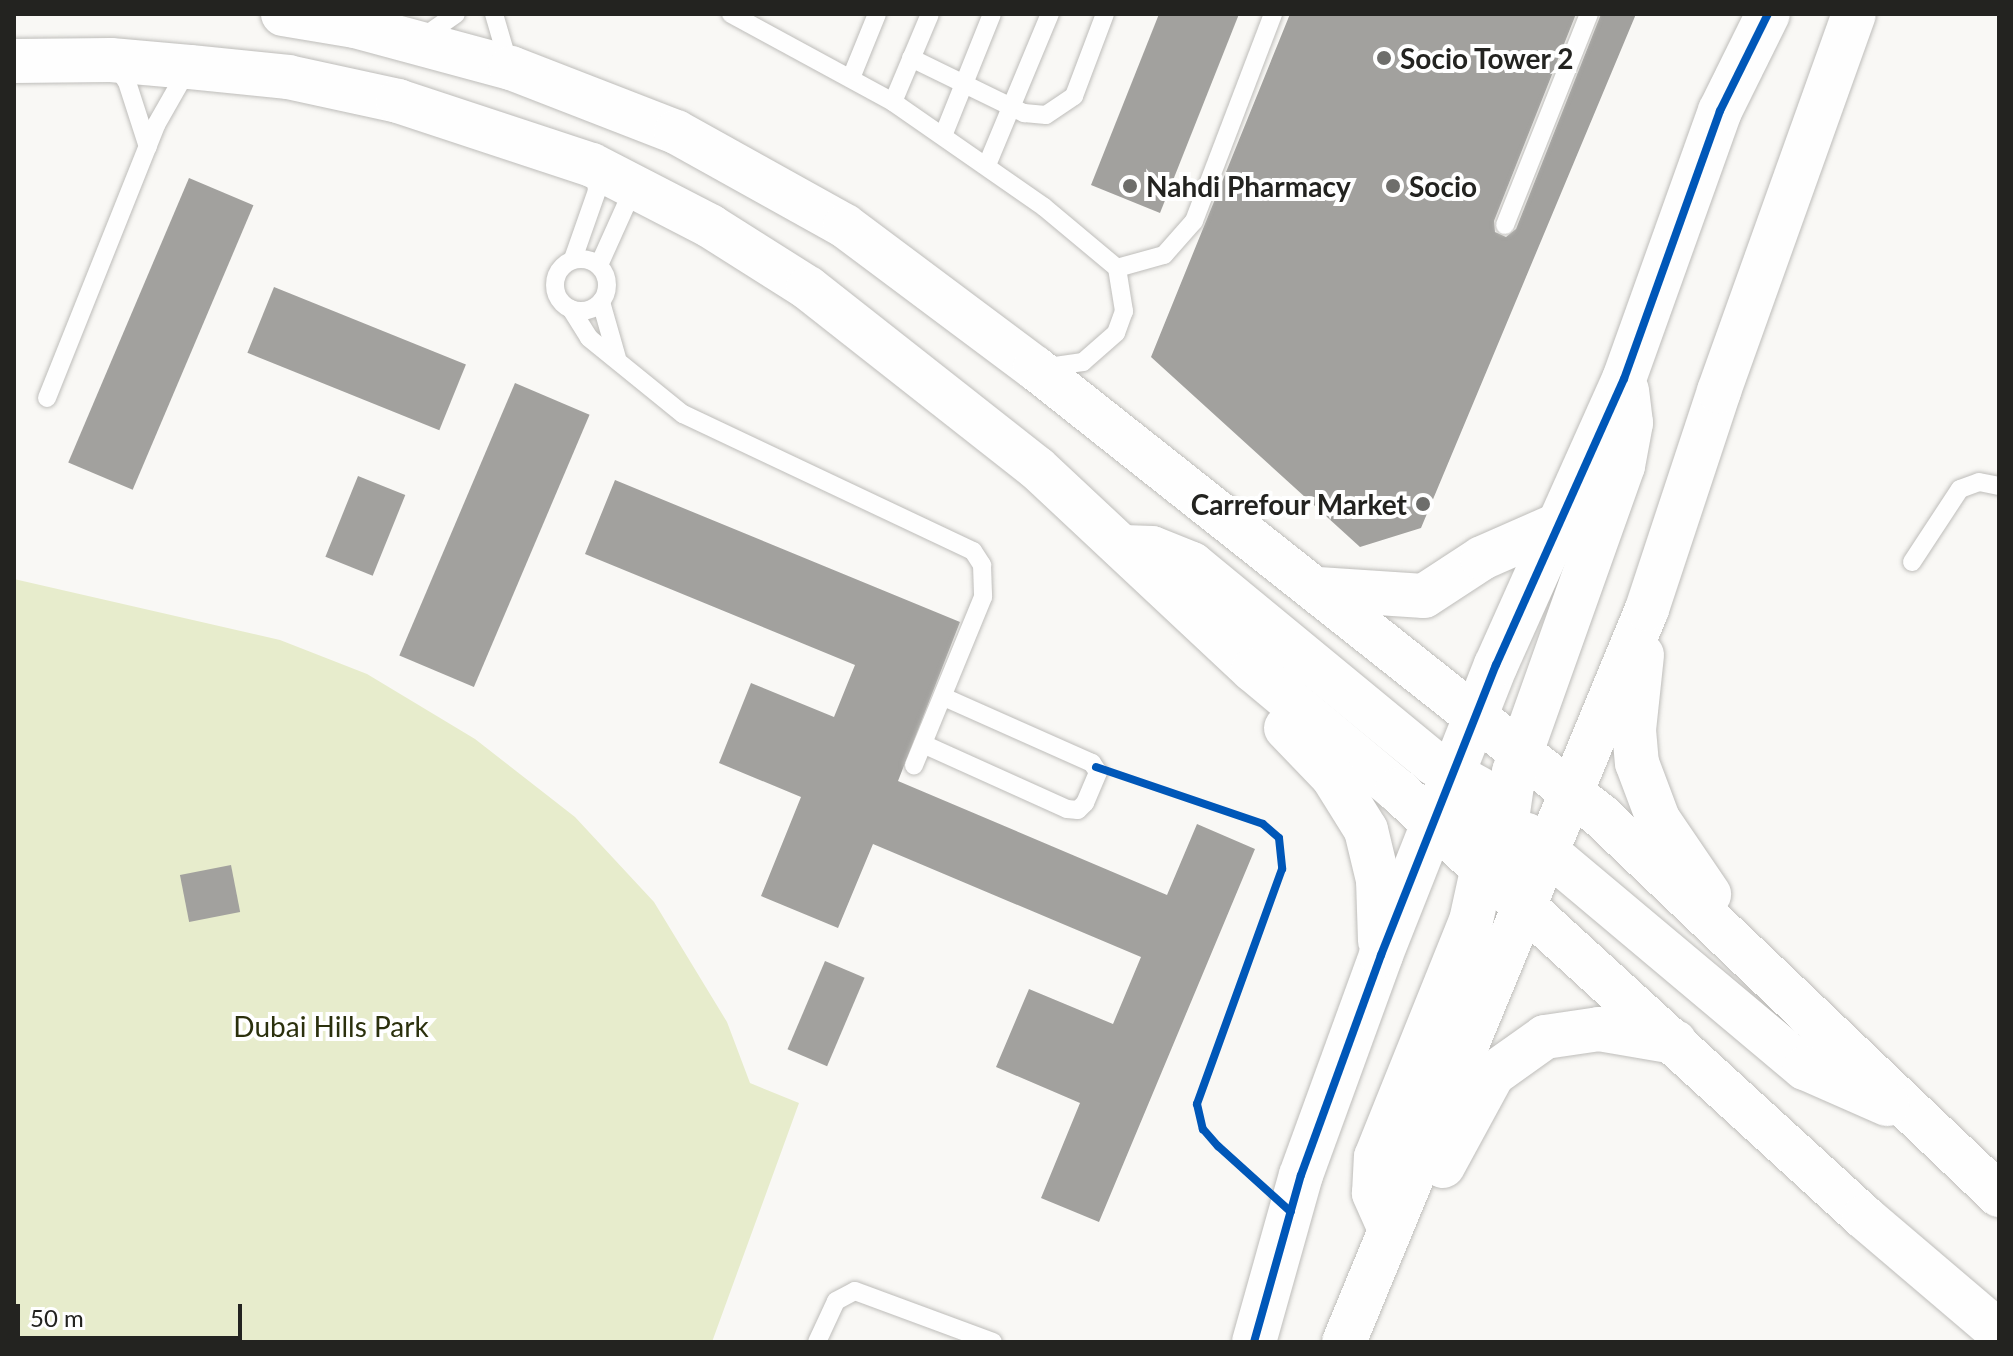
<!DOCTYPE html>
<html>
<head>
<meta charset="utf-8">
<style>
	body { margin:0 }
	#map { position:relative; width:2013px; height:1356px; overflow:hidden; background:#f9f8f5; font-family:Lato,sans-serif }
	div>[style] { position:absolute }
	.green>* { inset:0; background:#e7eccc }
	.building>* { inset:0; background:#a2a19e; transform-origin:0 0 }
	.roads { filter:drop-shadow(0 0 2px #bebdba) drop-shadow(0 0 2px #bebdba) }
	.lane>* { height:18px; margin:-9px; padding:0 9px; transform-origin:9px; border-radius:9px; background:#fefefe }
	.lane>.ring { margin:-9px; padding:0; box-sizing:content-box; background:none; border:18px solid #fefefe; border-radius:50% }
	.secondary>* { height:44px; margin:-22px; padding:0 22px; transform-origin:22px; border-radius:22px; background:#fefefe }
	.cycleway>* { height:8px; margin:-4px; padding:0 4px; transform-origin:4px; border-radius:4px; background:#0057b8 }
	.dots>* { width:22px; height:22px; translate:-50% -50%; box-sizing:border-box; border:4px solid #fff; border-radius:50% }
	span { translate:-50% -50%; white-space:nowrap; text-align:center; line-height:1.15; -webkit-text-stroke:8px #fff; paint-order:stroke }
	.poi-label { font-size:28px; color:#232320; font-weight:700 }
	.left { translate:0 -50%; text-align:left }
	.right { translate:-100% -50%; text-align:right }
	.park-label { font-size:28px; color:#2b300d }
	.frame { position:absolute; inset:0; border:16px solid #232320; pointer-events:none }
	.scale { position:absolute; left:16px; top:1304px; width:226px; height:36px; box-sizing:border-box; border:4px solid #232320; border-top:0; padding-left:10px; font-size:24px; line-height:28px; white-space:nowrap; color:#232320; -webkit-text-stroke:6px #fff; paint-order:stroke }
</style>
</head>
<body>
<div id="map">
	<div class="green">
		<div style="clip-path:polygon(14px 579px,280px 640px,367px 674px,475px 739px,575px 817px,654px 902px,727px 1022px,750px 1083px,799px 1103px,712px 1342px,14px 1342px)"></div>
	</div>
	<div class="building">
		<div style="clip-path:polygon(1159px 14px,1239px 14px,1160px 213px,1091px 185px)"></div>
		<div style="clip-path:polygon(1290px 14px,1576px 14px,1494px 221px,1495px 232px,1506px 237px,1516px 229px,1601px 14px,1636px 14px,1421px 528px,1360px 547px,1151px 357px)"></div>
		<div style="left:189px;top:178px;width:70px;height:309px;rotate:23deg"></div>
		<div style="left:274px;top:287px;width:207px;height:71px;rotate:22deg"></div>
		<div style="left:515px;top:383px;width:81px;height:296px;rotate:23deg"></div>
		<div style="left:358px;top:476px;width:51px;height:87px;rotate:22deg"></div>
		<div style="clip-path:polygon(615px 480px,960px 622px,898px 781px,1167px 895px,1197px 824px,1255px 849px,1099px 1222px,1041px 1198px,1080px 1103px,996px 1067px,1029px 989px,1113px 1024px,1141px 957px,873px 844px,838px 928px,761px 896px,801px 797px,719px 763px,751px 683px,834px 717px,855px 665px,585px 554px)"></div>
		<div style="left:231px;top:865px;width:48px;height:52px;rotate:79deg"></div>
		<div style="left:825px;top:961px;width:43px;height:96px;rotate:23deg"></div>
	</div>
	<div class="roads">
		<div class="lane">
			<div style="left:494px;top:14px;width:50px;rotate:73.7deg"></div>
			<div style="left:731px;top:14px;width:184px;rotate:28.5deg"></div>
			<div style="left:893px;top:102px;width:184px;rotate:34.8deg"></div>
			<div style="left:1044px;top:207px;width:95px;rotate:39.9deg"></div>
			<div style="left:1117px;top:268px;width:44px;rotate:80.8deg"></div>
			<div style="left:1124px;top:311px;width:23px;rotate:110deg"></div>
			<div style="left:1116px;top:333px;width:44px;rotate:138.7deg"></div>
			<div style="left:1083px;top:362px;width:37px;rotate:172deg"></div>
			<div style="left:419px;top:40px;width:45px;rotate:-35.1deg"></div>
			<div style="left:911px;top:58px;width:126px;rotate:26deg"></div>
			<div style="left:1024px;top:113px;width:22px;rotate:5deg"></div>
			<div style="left:1046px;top:115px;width:34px;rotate:-34deg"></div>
			<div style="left:1074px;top:96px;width:88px;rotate:-69.3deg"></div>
			<div style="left:114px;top:64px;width:22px;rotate:54deg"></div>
			<div style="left:127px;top:82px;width:68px;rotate:72.1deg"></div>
			<div style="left:851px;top:78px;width:69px;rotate:-67.9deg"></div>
			<div style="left:893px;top:102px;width:95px;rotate:-67.2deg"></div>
			<div style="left:943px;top:136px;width:131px;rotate:-68.1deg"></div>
			<div style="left:987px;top:165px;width:164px;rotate:-67.4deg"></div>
			<div style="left:1505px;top:225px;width:227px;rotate:-68.3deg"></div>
			<div class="ring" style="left:555px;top:259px;width:34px;height:34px"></div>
			<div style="left:573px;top:259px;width:72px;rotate:-70.6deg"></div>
			<div style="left:597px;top:191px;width:20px;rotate:-96deg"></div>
			<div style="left:599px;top:265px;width:85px;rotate:-65.8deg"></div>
			<div style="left:1117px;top:268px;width:49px;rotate:-15.5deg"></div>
			<div style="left:1164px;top:255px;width:45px;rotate:-48.6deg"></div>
			<div style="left:1194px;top:221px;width:222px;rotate:-69.1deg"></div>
			<div style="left:601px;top:302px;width:58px;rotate:74.1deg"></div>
			<div style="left:571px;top:309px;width:34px;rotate:58deg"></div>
			<div style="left:589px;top:338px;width:121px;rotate:39deg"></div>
			<div style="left:683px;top:414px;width:321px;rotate:25.3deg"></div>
			<div style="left:973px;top:551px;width:17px;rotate:57deg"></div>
			<div style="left:982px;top:565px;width:32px;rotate:88deg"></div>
			<div style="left:983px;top:597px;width:182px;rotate:112.3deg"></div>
			<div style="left:47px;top:398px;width:294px;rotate:-68.2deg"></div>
			<div style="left:156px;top:125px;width:64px;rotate:-60.3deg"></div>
			<div style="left:1912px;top:562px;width:87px;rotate:-56.7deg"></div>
			<div style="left:1960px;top:489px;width:20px;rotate:-20deg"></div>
			<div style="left:1979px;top:482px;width:20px;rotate:11deg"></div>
			<div style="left:923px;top:744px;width:158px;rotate:24.3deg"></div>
			<div style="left:1067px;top:809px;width:11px;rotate:5deg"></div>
			<div style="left:1078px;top:810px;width:10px;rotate:-45deg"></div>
			<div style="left:1085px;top:803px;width:34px;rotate:-67deg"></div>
			<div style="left:1098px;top:772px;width:11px;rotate:-124deg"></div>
			<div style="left:1092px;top:763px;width:162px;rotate:-156deg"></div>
			<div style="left:817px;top:1342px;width:45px;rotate:-65.1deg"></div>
			<div style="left:836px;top:1301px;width:21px;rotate:-28deg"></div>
			<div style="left:855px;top:1291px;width:147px;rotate:20.3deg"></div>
		</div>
		<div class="secondary">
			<div style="left:283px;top:14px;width:73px;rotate:9.5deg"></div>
			<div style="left:355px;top:26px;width:162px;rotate:15.1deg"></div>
			<div style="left:511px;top:68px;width:177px;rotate:21.2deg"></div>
			<div style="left:676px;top:132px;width:193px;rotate:29.1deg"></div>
			<div style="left:845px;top:226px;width:237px;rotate:36.8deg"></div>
			<div style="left:1035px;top:368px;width:722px;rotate:38.36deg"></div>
			<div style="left:1601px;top:816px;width:550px;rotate:43.6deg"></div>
			<div style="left:14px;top:61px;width:97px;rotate:-0.6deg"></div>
			<div style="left:111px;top:60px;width:79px;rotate:5.1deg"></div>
			<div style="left:190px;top:67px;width:99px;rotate:5.8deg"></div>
			<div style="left:288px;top:77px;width:113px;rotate:12.3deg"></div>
			<div style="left:398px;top:101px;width:204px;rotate:18.3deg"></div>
			<div style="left:592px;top:165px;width:133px;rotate:27.3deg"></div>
			<div style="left:710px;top:226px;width:116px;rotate:32.3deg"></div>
			<div style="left:808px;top:288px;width:291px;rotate:38.2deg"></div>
			<div style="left:1037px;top:468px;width:296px;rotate:43.1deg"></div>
			<div style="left:1253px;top:670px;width:187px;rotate:39.8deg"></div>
			<div style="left:1397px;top:790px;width:633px;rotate:42.44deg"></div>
			<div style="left:1864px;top:1217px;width:177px;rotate:40.4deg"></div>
			<div style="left:1124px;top:547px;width:28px;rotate:2deg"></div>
			<div style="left:1152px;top:548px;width:43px;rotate:21.8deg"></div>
			<div style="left:1192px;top:564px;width:313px;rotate:39.5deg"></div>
			<div style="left:1433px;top:763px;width:54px;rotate:29deg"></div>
			<div style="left:1318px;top:589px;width:106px;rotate:3.8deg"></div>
			<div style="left:1424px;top:596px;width:69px;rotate:-33.2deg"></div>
			<div style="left:1482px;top:558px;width:82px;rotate:-23.7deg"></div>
			<div style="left:1642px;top:655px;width:75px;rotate:96.1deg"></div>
			<div style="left:1634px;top:730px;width:33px;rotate:85deg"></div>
			<div style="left:1637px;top:763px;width:60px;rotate:69.4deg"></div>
			<div style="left:1658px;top:819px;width:91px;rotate:55.8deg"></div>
			<div style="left:1286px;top:728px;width:68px;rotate:46.2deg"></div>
			<div style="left:1333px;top:777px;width:62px;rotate:58.1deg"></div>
			<div style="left:1366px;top:830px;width:51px;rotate:76.5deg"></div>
			<div style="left:1378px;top:880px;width:61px;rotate:88.1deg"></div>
			<div style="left:1435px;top:824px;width:54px;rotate:-1.1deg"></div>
			<div style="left:1489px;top:823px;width:40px;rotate:18deg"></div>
			<div style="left:1527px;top:835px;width:363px;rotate:40deg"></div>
			<div style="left:1805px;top:1068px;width:90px;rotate:23.7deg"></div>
			<div style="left:1509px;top:855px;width:29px;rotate:-96deg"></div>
			<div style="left:1506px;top:826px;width:55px;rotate:-81.6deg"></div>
			<div style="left:1514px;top:772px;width:325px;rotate:-70.4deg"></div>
			<div style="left:1623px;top:466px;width:44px;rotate:-79.5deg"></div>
			<div style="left:1631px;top:423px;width:33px;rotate:-97deg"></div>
			<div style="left:1443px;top:1166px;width:105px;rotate:-61.5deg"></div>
			<div style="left:1493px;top:1074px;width:64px;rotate:-35.4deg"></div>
			<div style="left:1545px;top:1037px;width:55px;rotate:-8.4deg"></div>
			<div style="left:1599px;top:1029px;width:77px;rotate:9.7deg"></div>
			<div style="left:1388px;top:1225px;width:35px;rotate:-114deg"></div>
			<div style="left:1374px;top:1193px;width:36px;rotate:-87deg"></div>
			<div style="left:1376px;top:1157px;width:254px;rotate:-68.1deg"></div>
			<div style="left:1471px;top:921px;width:79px;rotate:-77.6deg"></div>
			<div style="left:1254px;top:1342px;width:173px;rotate:-74.3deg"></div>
			<div style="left:1301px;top:1175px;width:234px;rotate:-70deg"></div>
			<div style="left:1381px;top:955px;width:312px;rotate:-68.4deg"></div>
			<div style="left:1496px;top:665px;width:313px;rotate:-65.9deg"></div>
			<div style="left:1624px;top:379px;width:285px;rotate:-70.3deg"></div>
			<div style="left:1720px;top:111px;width:108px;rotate:-63.7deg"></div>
			<div style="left:1344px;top:1342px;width:793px;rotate:-67.54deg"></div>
			<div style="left:1647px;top:609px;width:230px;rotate:-71.7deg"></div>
			<div style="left:1719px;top:391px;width:400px;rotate:-70.3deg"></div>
		</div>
	</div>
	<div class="cycleway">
		<div style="left:1096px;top:767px;width:176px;rotate:18.8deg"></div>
		<div style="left:1263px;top:824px;width:21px;rotate:41deg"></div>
		<div style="left:1279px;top:838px;width:31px;rotate:84deg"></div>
		<div style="left:1282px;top:869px;width:250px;rotate:109.9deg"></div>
		<div style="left:1197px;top:1104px;width:26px;rotate:77deg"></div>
		<div style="left:1203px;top:1129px;width:23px;rotate:49deg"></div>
		<div style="left:1218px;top:1146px;width:98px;rotate:42.1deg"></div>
		<div style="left:1254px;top:1342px;width:173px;rotate:-74.3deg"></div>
		<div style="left:1301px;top:1175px;width:234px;rotate:-70deg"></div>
		<div style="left:1381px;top:955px;width:312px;rotate:-68.4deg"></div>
		<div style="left:1496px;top:665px;width:313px;rotate:-65.9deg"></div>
		<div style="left:1624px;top:379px;width:285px;rotate:-70.3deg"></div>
		<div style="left:1720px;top:111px;width:108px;rotate:-63.7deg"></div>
	</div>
	<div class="dots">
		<div style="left:1384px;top:58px;background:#6e6e6b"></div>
		<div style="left:1130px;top:186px;background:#6e6e6b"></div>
		<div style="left:1393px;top:186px;background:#6e6e6b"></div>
		<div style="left:1423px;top:504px;background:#6e6e6b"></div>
	</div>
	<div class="poi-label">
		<span class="left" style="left:1400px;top:58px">Socio Tower 2</span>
		<span class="left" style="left:1146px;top:186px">Nahdi Pharmacy</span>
		<span class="left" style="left:1409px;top:186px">Socio</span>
		<span class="right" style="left:1407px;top:504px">Carrefour Market</span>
	</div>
	<div class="park-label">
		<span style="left:331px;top:1026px">Dubai Hills Park</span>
	</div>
	<div class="frame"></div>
	<div class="scale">50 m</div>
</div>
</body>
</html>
